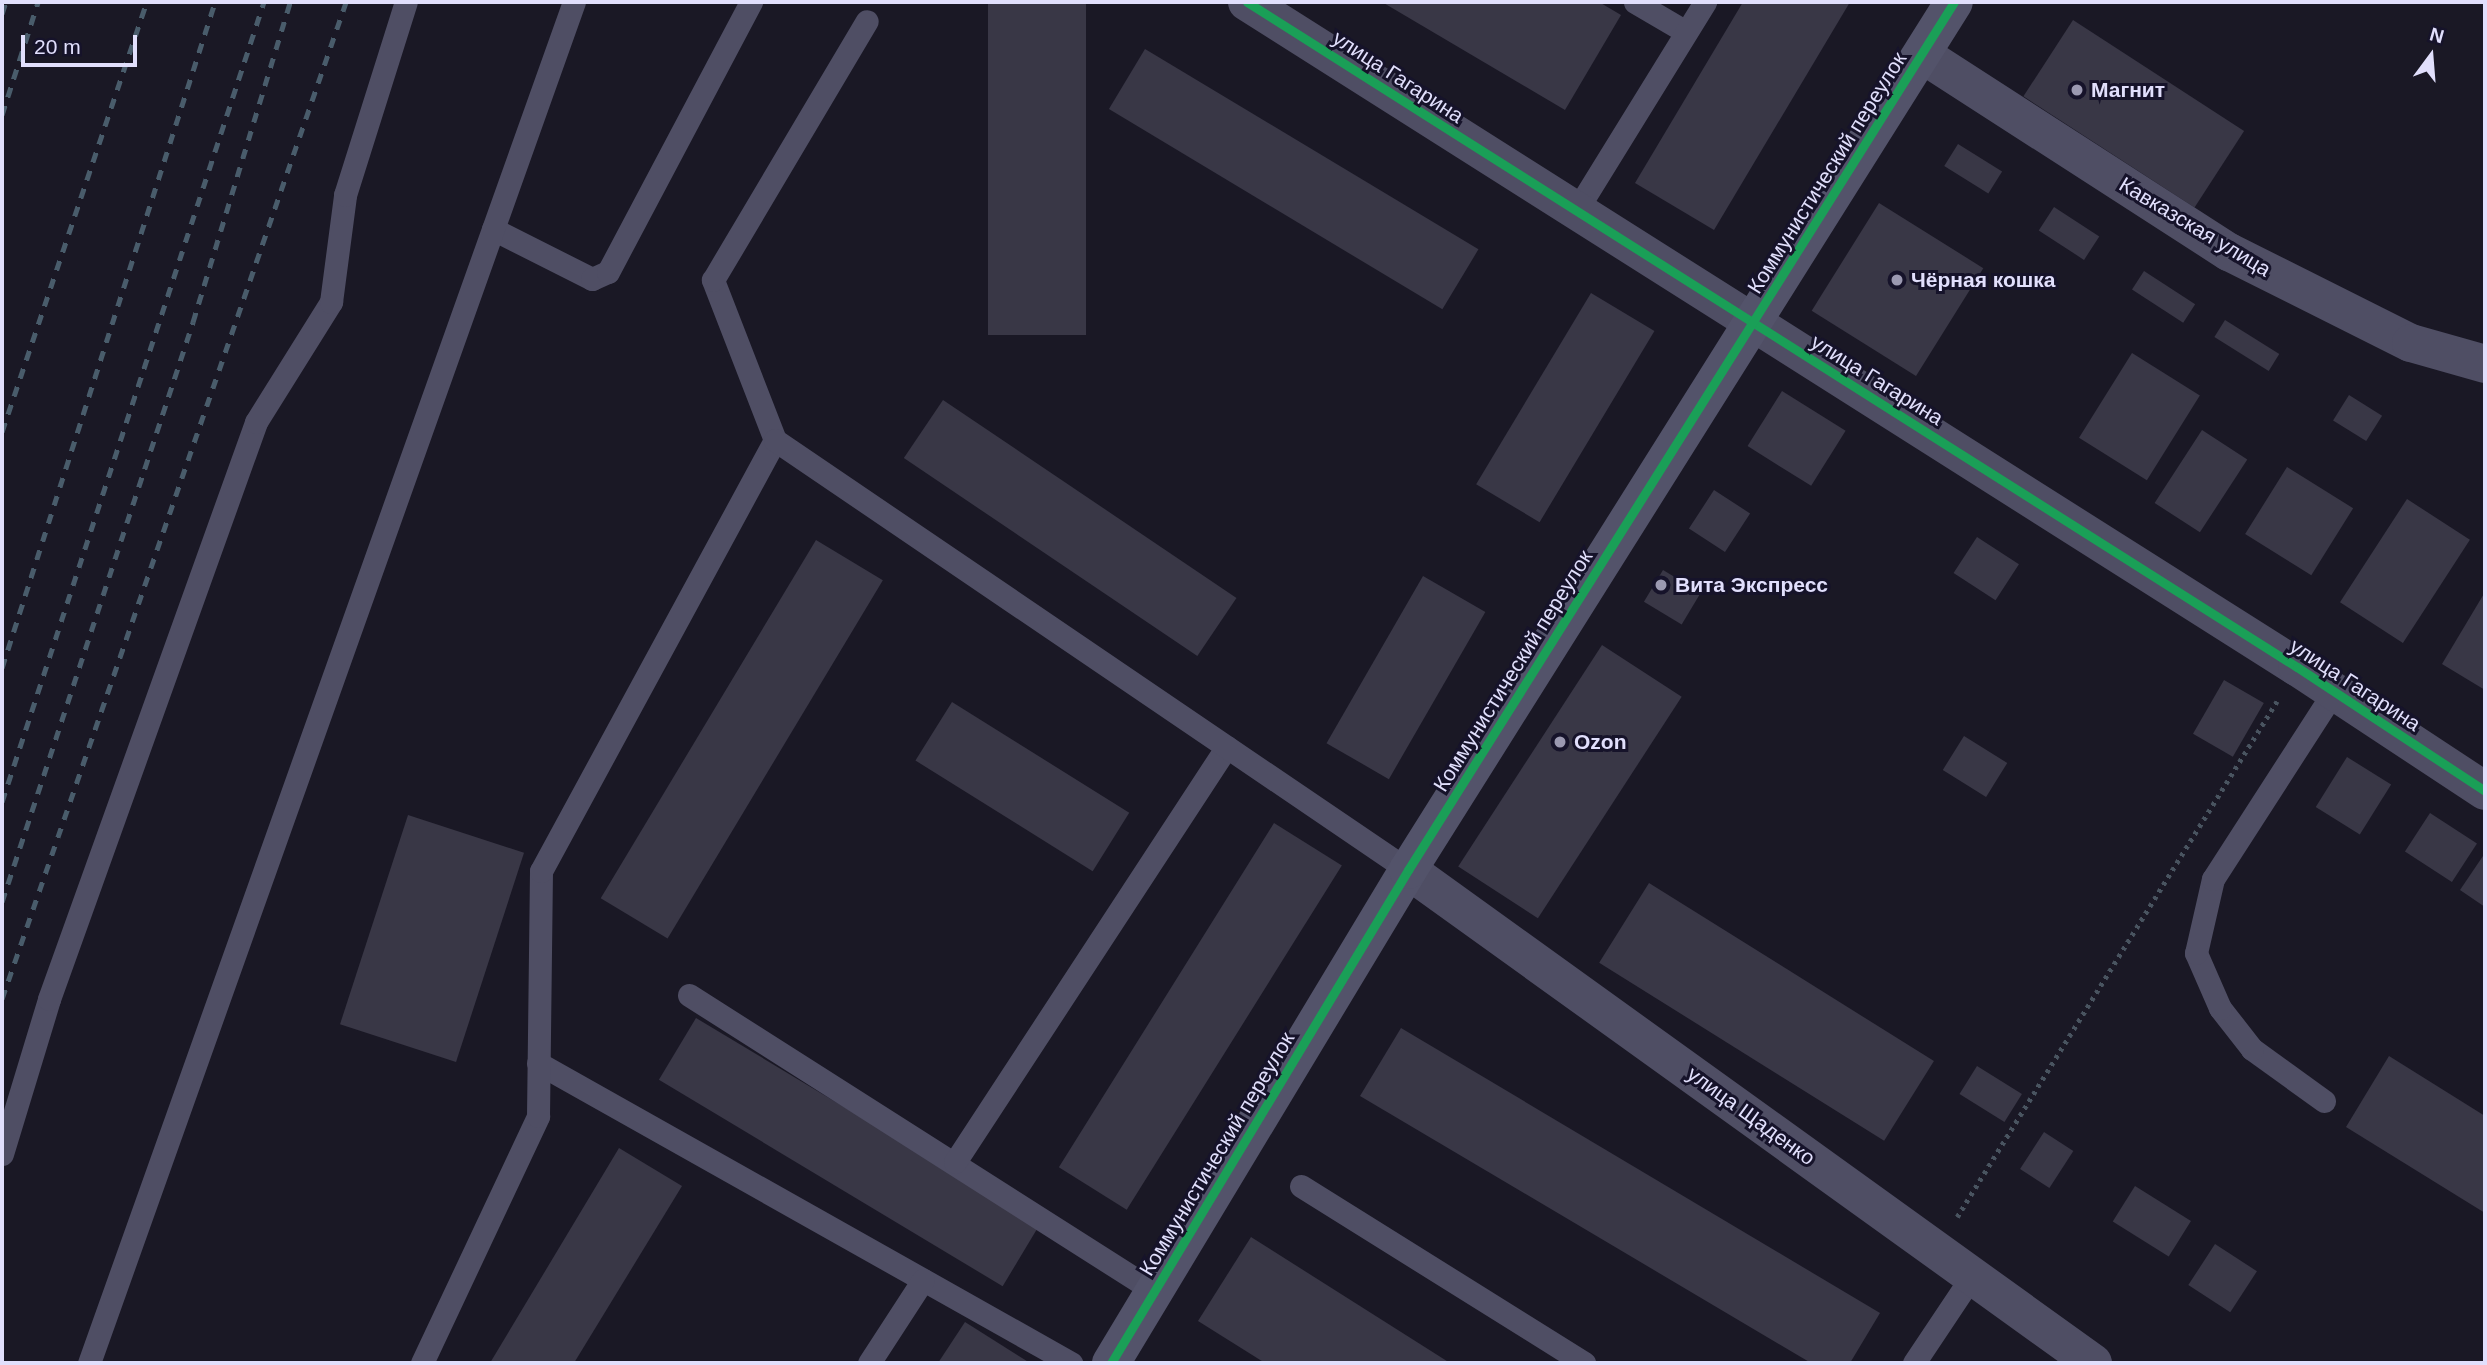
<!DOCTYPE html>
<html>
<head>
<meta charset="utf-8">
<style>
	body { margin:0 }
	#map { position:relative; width:2487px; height:1365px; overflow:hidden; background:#1a1825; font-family:Arial,sans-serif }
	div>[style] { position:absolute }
	.building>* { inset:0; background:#393746; transform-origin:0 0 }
	.path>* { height:4.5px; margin-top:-2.25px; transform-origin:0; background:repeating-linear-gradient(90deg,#495460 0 3.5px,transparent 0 8.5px) }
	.lane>* { height:23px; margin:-11.5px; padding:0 11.5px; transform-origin:11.5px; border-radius:11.5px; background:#4f4e64 }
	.street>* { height:38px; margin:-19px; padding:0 19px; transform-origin:19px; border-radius:19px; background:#4f4e64 }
	.secondary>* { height:38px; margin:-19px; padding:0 19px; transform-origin:19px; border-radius:19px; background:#53536a }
	.rail>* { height:5px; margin-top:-2.5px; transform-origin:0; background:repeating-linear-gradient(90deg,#495c6b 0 10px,transparent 0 19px) }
	.cycleway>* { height:9px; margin:-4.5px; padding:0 4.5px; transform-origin:4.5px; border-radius:4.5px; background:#1a9f57 }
	.dots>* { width:19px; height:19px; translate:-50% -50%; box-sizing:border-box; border:4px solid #16132a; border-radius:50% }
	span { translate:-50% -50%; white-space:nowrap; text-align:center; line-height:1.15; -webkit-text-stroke:6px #16132a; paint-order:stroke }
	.street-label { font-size:21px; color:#e1dffc }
	.poi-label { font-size:21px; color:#e1dffc; font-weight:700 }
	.left { translate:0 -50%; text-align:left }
	.frame { position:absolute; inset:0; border:4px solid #e1dffc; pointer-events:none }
	.north { position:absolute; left:2396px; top:21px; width:70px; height:70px; -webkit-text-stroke:5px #16132a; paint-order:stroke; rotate:16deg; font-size:19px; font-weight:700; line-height:28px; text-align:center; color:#e1dffc }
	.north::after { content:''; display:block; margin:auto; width:24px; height:32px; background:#e1dffc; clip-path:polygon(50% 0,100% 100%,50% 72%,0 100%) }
	.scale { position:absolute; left:21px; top:35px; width:116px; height:32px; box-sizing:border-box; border:4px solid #e1dffc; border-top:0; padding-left:9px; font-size:21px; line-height:24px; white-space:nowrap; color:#e1dffc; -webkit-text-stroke:5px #16132a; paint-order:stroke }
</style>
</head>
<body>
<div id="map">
	<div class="building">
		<div style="left:988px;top:2px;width:98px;height:333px"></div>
		<div style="clip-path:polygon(1382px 2px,1599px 2px,1621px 15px,1565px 110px)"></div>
		<div style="clip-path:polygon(1743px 2px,1850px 2px,1714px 230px,1635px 183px)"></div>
		<div style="left:2073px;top:20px;width:204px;height:91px;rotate:33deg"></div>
		<div style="left:1145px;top:49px;width:389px;height:70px;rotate:31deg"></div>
		<div style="left:1958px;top:144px;width:52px;height:26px;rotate:32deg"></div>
		<div style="left:1879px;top:203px;width:123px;height:127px;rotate:32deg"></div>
		<div style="left:2054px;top:207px;width:54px;height:28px;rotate:33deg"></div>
		<div style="left:2144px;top:271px;width:61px;height:22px;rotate:33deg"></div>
		<div style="left:1591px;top:293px;width:74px;height:223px;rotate:31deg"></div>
		<div style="left:2225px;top:320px;width:64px;height:20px;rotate:32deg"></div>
		<div style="left:2132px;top:353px;width:80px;height:100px;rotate:32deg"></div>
		<div style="left:1782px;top:391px;width:75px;height:65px;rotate:32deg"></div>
		<div style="left:2349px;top:395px;width:39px;height:30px;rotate:32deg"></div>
		<div style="left:943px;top:400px;width:354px;height:70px;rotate:34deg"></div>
		<div style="left:2202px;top:430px;width:54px;height:87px;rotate:33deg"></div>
		<div style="left:2287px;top:467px;width:78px;height:79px;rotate:32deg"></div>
		<div style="left:1714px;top:490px;width:43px;height:46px;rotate:33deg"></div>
		<div style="left:2407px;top:499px;width:75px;height:123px;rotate:33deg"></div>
		<div style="left:1977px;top:537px;width:50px;height:43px;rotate:33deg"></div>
		<div style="left:816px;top:540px;width:78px;height:418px;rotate:31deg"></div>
		<div style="left:1663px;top:570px;width:44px;height:37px;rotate:31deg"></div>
		<div style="left:1423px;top:576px;width:72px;height:193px;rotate:30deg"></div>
		<div style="clip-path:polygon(2485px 592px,2485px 690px,2442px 664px)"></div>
		<div style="left:1602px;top:645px;width:95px;height:264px;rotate:33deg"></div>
		<div style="left:2224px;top:680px;width:46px;height:62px;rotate:30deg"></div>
		<div style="left:952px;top:702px;width:209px;height:69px;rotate:32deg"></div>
		<div style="left:1964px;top:736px;width:51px;height:40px;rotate:32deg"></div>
		<div style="left:2347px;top:757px;width:52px;height:59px;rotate:32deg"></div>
		<div style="left:2430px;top:813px;width:56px;height:46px;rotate:33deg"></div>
		<div style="left:408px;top:815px;width:122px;height:220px;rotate:18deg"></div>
		<div style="left:1274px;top:823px;width:80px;height:406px;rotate:32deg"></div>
		<div style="clip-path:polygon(2485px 853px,2485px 907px,2460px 890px)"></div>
		<div style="left:1649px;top:883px;width:336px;height:94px;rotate:32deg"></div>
		<div style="left:696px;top:1018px;width:401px;height:72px;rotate:31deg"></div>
		<div style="clip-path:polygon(1401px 1028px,1880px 1313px,1850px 1363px,1811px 1363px,1360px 1096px)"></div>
		<div style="clip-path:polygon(2389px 1056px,2485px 1116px,2485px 1213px,2346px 1127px)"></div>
		<div style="left:1977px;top:1066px;width:53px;height:33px;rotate:32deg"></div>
		<div style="left:2044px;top:1132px;width:35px;height:44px;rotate:33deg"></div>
		<div style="clip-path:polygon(619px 1148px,682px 1186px,574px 1363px,490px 1363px)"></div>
		<div style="left:2135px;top:1186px;width:66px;height:42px;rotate:32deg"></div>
		<div style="clip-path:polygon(1251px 1237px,1450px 1363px,1265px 1363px,1198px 1321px)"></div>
		<div style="left:2215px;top:1244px;width:50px;height:49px;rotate:33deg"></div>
		<div style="clip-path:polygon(965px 1322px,1030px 1363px,938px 1363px)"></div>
	</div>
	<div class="path">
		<div style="left:1957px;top:1217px;width:607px;rotate:-58.19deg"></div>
	</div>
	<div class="lane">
		<div style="left:1635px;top:2px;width:59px;rotate:30.5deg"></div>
		<div style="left:1576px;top:211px;width:246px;rotate:-58.3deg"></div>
		<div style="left:493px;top:229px;width:111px;rotate:26.8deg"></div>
		<div style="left:592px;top:279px;width:17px;rotate:-24deg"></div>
		<div style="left:608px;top:272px;width:306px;rotate:-62.1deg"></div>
		<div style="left:775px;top:440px;width:172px;rotate:-111.2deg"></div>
		<div style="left:713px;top:280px;width:301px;rotate:-59.3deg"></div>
		<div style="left:689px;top:995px;width:551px;rotate:32.48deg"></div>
		<div style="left:538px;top:1063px;width:612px;rotate:29.37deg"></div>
		<div style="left:2324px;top:1101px;width:89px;rotate:-144.2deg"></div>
		<div style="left:2252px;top:1049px;width:52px;rotate:-128deg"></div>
		<div style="left:2220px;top:1008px;width:60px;rotate:-113.6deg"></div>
		<div style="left:2196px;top:953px;width:76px;rotate:-77.1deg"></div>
		<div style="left:2213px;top:879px;width:224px;rotate:-57.2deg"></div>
		<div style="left:2px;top:1154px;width:162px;rotate:-73.1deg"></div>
		<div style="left:49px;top:999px;width:613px;rotate:-70.26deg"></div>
		<div style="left:256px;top:422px;width:142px;rotate:-58deg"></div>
		<div style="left:331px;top:302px;width:108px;rotate:-82.5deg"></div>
		<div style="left:345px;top:195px;width:202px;rotate:-72.5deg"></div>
		<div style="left:955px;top:1162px;width:496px;rotate:-56.8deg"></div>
		<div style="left:1301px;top:1186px;width:334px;rotate:32deg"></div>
		<div style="left:89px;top:1363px;width:1445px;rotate:-70.39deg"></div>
		<div style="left:422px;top:1363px;width:273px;rotate:-64.8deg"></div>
		<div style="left:538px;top:1116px;width:245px;rotate:-89.3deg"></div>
		<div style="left:541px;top:871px;width:490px;rotate:-61.5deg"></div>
		<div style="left:775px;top:440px;width:765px;rotate:34.19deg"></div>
		<div style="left:869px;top:1363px;width:99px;rotate:-57deg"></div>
		<div style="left:1914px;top:1363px;width:105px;rotate:-56.3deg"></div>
	</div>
	<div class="street">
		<div style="left:1247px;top:2px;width:1243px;rotate:32.35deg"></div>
		<div style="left:2297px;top:667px;width:225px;rotate:33.4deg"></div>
		<div style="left:1923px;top:55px;width:364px;rotate:32.8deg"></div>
		<div style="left:2229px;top:252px;width:203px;rotate:26.6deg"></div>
		<div style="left:2411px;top:343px;width:77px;rotate:15.8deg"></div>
		<div style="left:1408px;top:870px;width:844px;rotate:35.74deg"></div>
	</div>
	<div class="secondary">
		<div style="left:1111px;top:1363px;width:576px;rotate:-58.93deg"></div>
		<div style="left:1408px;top:870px;width:1025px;rotate:-57.83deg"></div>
	</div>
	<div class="rail">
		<div style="left:2px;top:14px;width:13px;rotate:-72deg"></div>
		<div style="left:2px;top:115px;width:119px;rotate:-72.3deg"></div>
		<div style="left:2px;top:432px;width:454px;rotate:-71.4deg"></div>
		<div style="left:2px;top:668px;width:699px;rotate:-72.26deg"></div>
		<div style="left:2px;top:802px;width:842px;rotate:-71.87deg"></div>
		<div style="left:2px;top:902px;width:611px;rotate:-71.77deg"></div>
		<div style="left:193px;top:322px;width:334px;rotate:-73.1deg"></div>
		<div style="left:2px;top:999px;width:1055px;rotate:-70.96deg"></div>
	</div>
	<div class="cycleway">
		<div style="left:1247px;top:2px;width:1243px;rotate:32.35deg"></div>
		<div style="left:2297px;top:667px;width:225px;rotate:33.4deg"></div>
		<div style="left:1111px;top:1363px;width:576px;rotate:-58.93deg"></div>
		<div style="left:1408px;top:870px;width:1025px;rotate:-57.83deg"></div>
	</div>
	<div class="dots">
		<div style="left:2077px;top:90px;background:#9b99b1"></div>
		<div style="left:1897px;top:280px;background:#9b99b1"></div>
		<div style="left:1661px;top:585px;background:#9b99b1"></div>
		<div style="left:1560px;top:742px;background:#9b99b1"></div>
	</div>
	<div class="street-label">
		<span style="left:1398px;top:77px;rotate:33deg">улица Гагарина</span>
		<span style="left:1827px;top:173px;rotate:-58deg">Коммунистический переулок</span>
		<span style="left:2195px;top:227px;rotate:31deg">Кавказская улица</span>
		<span style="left:1877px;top:380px;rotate:32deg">улица Гагарина</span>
		<span style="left:1513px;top:671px;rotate:-58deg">Коммунистический переулок</span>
		<span style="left:2355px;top:685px;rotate:33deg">улица Гагарина</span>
		<span style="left:1751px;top:1116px;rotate:36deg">улица Щаденко</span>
		<span style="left:1217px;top:1154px;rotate:-59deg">Коммунистический переулок</span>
	</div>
	<div class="poi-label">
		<span class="left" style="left:2091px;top:90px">Магнит</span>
		<span class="left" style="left:1911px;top:280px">Чёрная кошка</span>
		<span class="left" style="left:1675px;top:585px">Вита Экспресс</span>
		<span class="left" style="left:1574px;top:742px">Ozon</span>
	</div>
	<div class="frame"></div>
	<div class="north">N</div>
	<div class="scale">20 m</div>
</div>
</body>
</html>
